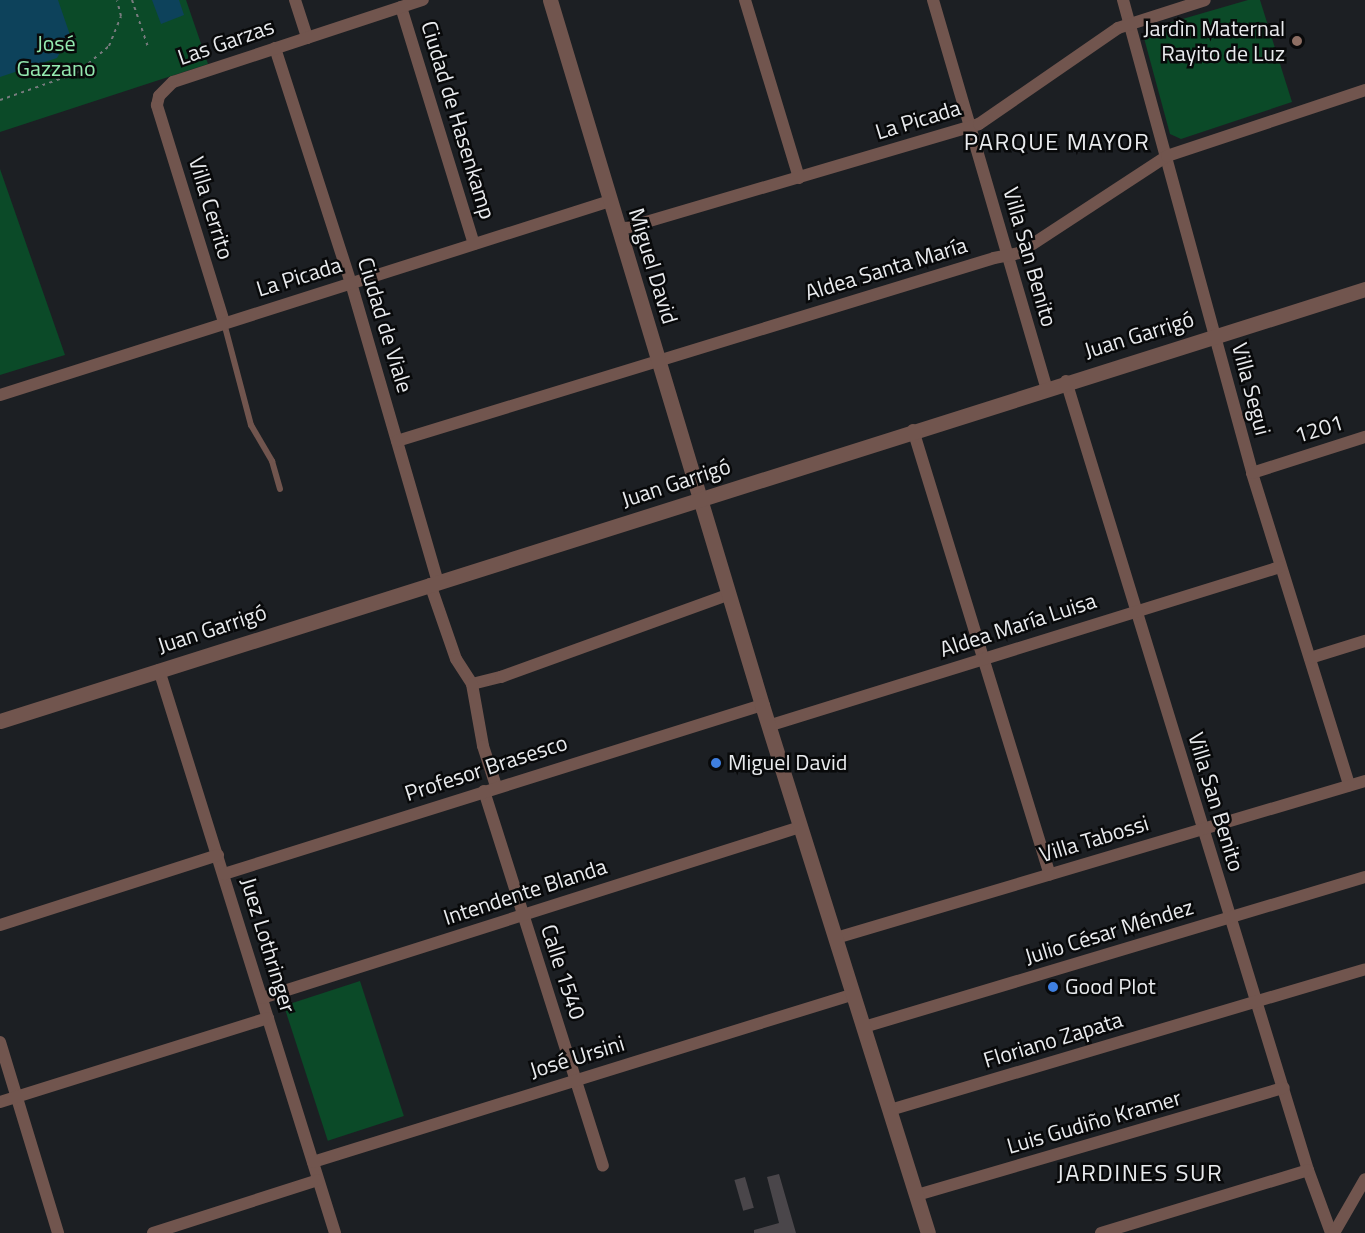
<!DOCTYPE html>
<html>
<head>
<meta charset="utf-8">
<style>
	body { margin:0 }
	#map { position:relative; width:1365px; height:1233px; overflow:hidden; background:#1c1f23; font-family:"Titillium Web",sans-serif }
	div>[style] { position:absolute }
	.green>* { inset:0; background:#0b4a28; transform-origin:0 0 }
	.water>* { inset:0; background:#0d425b }
	.building>* { inset:0; background:#4a464a; transform-origin:0 0 }
	.path>* { height:2px; margin-top:-1px; transform-origin:0; background:repeating-linear-gradient(90deg,#787b7e 0 3px,transparent 0 7.5px) }
	.service>* { height:6px; margin:-3px; padding:0 3px; transform-origin:3px; border-radius:3px; background:#71554e }
	.minor>* { height:12px; margin:-6px; padding:0 6px; transform-origin:6px; border-radius:6px; background:#71554e }
	.tertiary>* { height:15px; margin:-7.5px; padding:0 7.5px; transform-origin:7.5px; border-radius:7.5px; background:#71554e }
	.dots>* { width:16px; height:16px; translate:-50% -50%; box-sizing:border-box; border:3px solid #08090a; border-radius:50% }
	span { translate:-50% -50%; white-space:nowrap; text-align:center; line-height:1.15; -webkit-text-stroke:5px #08090a; paint-order:stroke }
	.poi-label { font-size:22px; color:#e9ebee }
	.right { translate:-100% -50%; text-align:right }
	.left { translate:0 -50%; text-align:left }
	.street-label { font-size:22px; color:#e9ebee }
	.park-label { font-size:22px; color:#94e9b0 }
	.neighbourhood-label { font-size:24px; color:#e9ebee; letter-spacing:1.5px }
</style>
</head>
<body>
<div id="map">
	<div class="green">
		<div style="clip-path:polygon(0 0,186px 0,208px 64px,0 132px)"></div>
		<div style="clip-path:polygon(1248px 0,1260px 0,1292px 102px,1181px 139px,1170px 134px,1144px 38px,1148px 29px)"></div>
		<div style="clip-path:polygon(0 169px,65px 355px,0 375px)"></div>
		<div style="left:360px;top:981px;width:142px;height:80px;rotate:72deg"></div>
	</div>
	<div class="water">
		<div style="clip-path:polygon(0 0,58px 0,70px 35px,57px 58px,0 77px)"></div>
		<div style="clip-path:polygon(152px 0,179px 0,184px 15px,161px 24px)"></div>
	</div>
	<div class="building">
		<div style="clip-path:polygon(779px 1174px,796px 1233px,754px 1233px,754px 1230px,779px 1223px,767px 1177px)"></div>
		<div style="left:745px;top:1177px;width:32px;height:11px;rotate:74deg"></div>
	</div>
	<div class="path">
		<div style="left:132px;top:0;width:50px;rotate:71.2deg"></div>
		<div style="left:0;top:100px;width:82px;rotate:-19.3deg"></div>
		<div style="left:77px;top:73px;width:42px;rotate:-40.2deg"></div>
		<div style="left:109px;top:46px;width:32px;rotate:-68deg"></div>
		<div style="left:121px;top:16px;width:16px;rotate:-104deg"></div>
	</div>
	<div class="service">
		<div style="left:224px;top:323px;width:106px;rotate:75.2deg"></div>
		<div style="left:251px;top:425px;width:42px;rotate:59.7deg"></div>
		<div style="left:272px;top:461px;width:29px;rotate:74deg"></div>
	</div>
	<div class="minor">
		<div style="left:295px;top:0;width:40px;rotate:72deg"></div>
		<div style="left:745px;top:0;width:186px;rotate:73.1deg"></div>
		<div style="left:933px;top:0;width:403px;rotate:73.7deg"></div>
		<div style="left:1123px;top:0;width:490px;rotate:74.7deg"></div>
		<div style="left:1252px;top:473px;width:327px;rotate:72.7deg"></div>
		<div style="left:401px;top:7px;width:248px;rotate:72.9deg"></div>
		<div style="left:275px;top:48px;width:247px;rotate:72.1deg"></div>
		<div style="left:351px;top:283px;width:311px;rotate:73.8deg"></div>
		<div style="left:619px;top:230px;width:375px;rotate:-16.4deg"></div>
		<div style="left:979px;top:124px;width:169px;rotate:-34.6deg"></div>
		<div style="left:1118px;top:28px;width:91px;rotate:-17.8deg"></div>
		<div style="left:224px;top:322px;width:227px;rotate:-107.2deg"></div>
		<div style="left:157px;top:105px;width:9px;rotate:-77deg"></div>
		<div style="left:159px;top:96px;width:20px;rotate:-45deg"></div>
		<div style="left:173px;top:82px;width:263px;rotate:-18.2deg"></div>
		<div style="left:1066px;top:381px;width:825px;rotate:72.95deg"></div>
		<div style="left:1308px;top:1170px;width:67px;rotate:69.9deg"></div>
		<div style="left:0;top:395px;width:640px;rotate:-17.64deg"></div>
		<div style="left:913px;top:430px;width:465px;rotate:72.9deg"></div>
		<div style="left:397px;top:441px;width:624px;rotate:-17.04deg"></div>
		<div style="left:994px;top:258px;width:25px;rotate:-11deg"></div>
		<div style="left:1019px;top:253px;width:177px;rotate:-33.2deg"></div>
		<div style="left:1167px;top:156px;width:209px;rotate:-18.4deg"></div>
		<div style="left:1252px;top:473px;width:119px;rotate:-17.7deg"></div>
		<div style="left:430px;top:584px;width:79px;rotate:70.9deg"></div>
		<div style="left:456px;top:659px;width:30px;rotate:57deg"></div>
		<div style="left:472px;top:684px;width:30px;rotate:-14deg"></div>
		<div style="left:501px;top:677px;width:241px;rotate:-19.9deg"></div>
		<div style="left:1310px;top:658px;width:58px;rotate:-17.2deg"></div>
		<div style="left:159px;top:670px;width:590px;rotate:72.64deg"></div>
		<div style="left:472px;top:684px;width:63px;rotate:79.9deg"></div>
		<div style="left:483px;top:746px;width:42px;rotate:72deg"></div>
		<div style="left:768px;top:726px;width:536px;rotate:-17.25deg"></div>
		<div style="left:484px;top:791px;width:393px;rotate:72.4deg"></div>
		<div style="left:224px;top:874px;width:564px;rotate:-17.44deg"></div>
		<div style="left:0;top:925px;width:229px;rotate:-17.8deg"></div>
		<div style="left:836px;top:938px;width:552px;rotate:-16.53deg"></div>
		<div style="left:262px;top:998px;width:565px;rotate:-17.63deg"></div>
		<div style="left:864px;top:1027px;width:523px;rotate:-16.67deg"></div>
		<div style="left:0;top:1042px;width:200px;rotate:73.1deg"></div>
		<div style="left:0;top:1102px;width:281px;rotate:-17.4deg"></div>
		<div style="left:890px;top:1110px;width:495px;rotate:-16.5deg"></div>
		<div style="left:313px;top:1162px;width:566px;rotate:-17.25deg"></div>
		<div style="left:917px;top:1195px;width:382px;rotate:-16.3deg"></div>
		<div style="left:153px;top:1233px;width:173px;rotate:-17.8deg"></div>
		<div style="left:1101px;top:1233px;width:216px;rotate:-16.9deg"></div>
		<div style="left:1334px;top:1233px;width:62px;rotate:-60.1deg"></div>
	</div>
	<div class="tertiary">
		<div style="left:550px;top:0;width:736px;rotate:73.26deg"></div>
		<div style="left:762px;top:705px;width:553px;rotate:72.55deg"></div>
		<div style="left:0;top:721px;width:1432px;rotate:-17.56deg"></div>
	</div>
	<div class="dots">
		<div style="left:1297px;top:41px;background:#8d6e63"></div>
		<div style="left:716px;top:763px;background:#3f7fe0"></div>
		<div style="left:1053px;top:987px;background:#3f7fe0"></div>
	</div>
	<div class="poi-label">
		<span class="right" style="left:1285px;top:41px">Jardìn Maternal<br>Rayito de Luz</span>
		<span class="left" style="left:728px;top:763px">Miguel David</span>
		<span class="left" style="left:1065px;top:987px">Good Plot</span>
	</div>
	<div class="street-label">
		<span style="left:226px;top:42px;rotate:-19deg">Las Garzas</span>
		<span style="left:458px;top:120px;rotate:73deg">Ciudad de Hasenkamp</span>
		<span style="left:918px;top:120px;rotate:-17deg">La Picada</span>
		<span style="left:211px;top:208px;rotate:73deg">Villa Cerrito</span>
		<span style="left:1030px;top:257px;rotate:74deg">Villa San Benito</span>
		<span style="left:653px;top:266px;rotate:73deg">Miguel David</span>
		<span style="left:886px;top:269px;rotate:-17deg">Aldea Santa María</span>
		<span style="left:299px;top:277px;rotate:-17deg">La Picada</span>
		<span style="left:385px;top:325px;rotate:73deg">Ciudad de Viale</span>
		<span style="left:1139px;top:335px;rotate:-17deg">Juan Garrigó</span>
		<span style="left:1251px;top:389px;rotate:75deg">Villa Segui</span>
		<span style="left:1319px;top:429px;rotate:-17deg">1201</span>
		<span style="left:676px;top:483px;rotate:-18deg">Juan Garrigó</span>
		<span style="left:1018px;top:625px;rotate:-18deg">Aldea María Luisa</span>
		<span style="left:212px;top:629px;rotate:-18deg">Juan Garrigó</span>
		<span style="left:486px;top:768px;rotate:-18deg">Profesor Brasesco</span>
		<span style="left:1216px;top:802px;rotate:73deg">Villa San Benito</span>
		<span style="left:1094px;top:839px;rotate:-17deg">Villa Tabossi</span>
		<span style="left:525px;top:892px;rotate:-18deg">Intendente Blanda</span>
		<span style="left:1109px;top:932px;rotate:-17deg">Julio César Méndez</span>
		<span style="left:268px;top:945px;rotate:73deg">Juez Lothringer</span>
		<span style="left:563px;top:972px;rotate:72deg">Calle 1540</span>
		<span style="left:1053px;top:1040px;rotate:-17deg">Floriano Zapata</span>
		<span style="left:577px;top:1057px;rotate:-17deg">José Ursini</span>
		<span style="left:1094px;top:1122px;rotate:-16deg">Luis Gudiño Kramer</span>
	</div>
	<div class="park-label">
		<span style="left:56px;top:56px">José<br>Gazzano</span>
	</div>
	<div class="neighbourhood-label">
		<span style="left:1057px;top:142px">PARQUE MAYOR</span>
		<span style="left:1140px;top:1173px">JARDINES SUR</span>
	</div>
</div>
</body>
</html>
